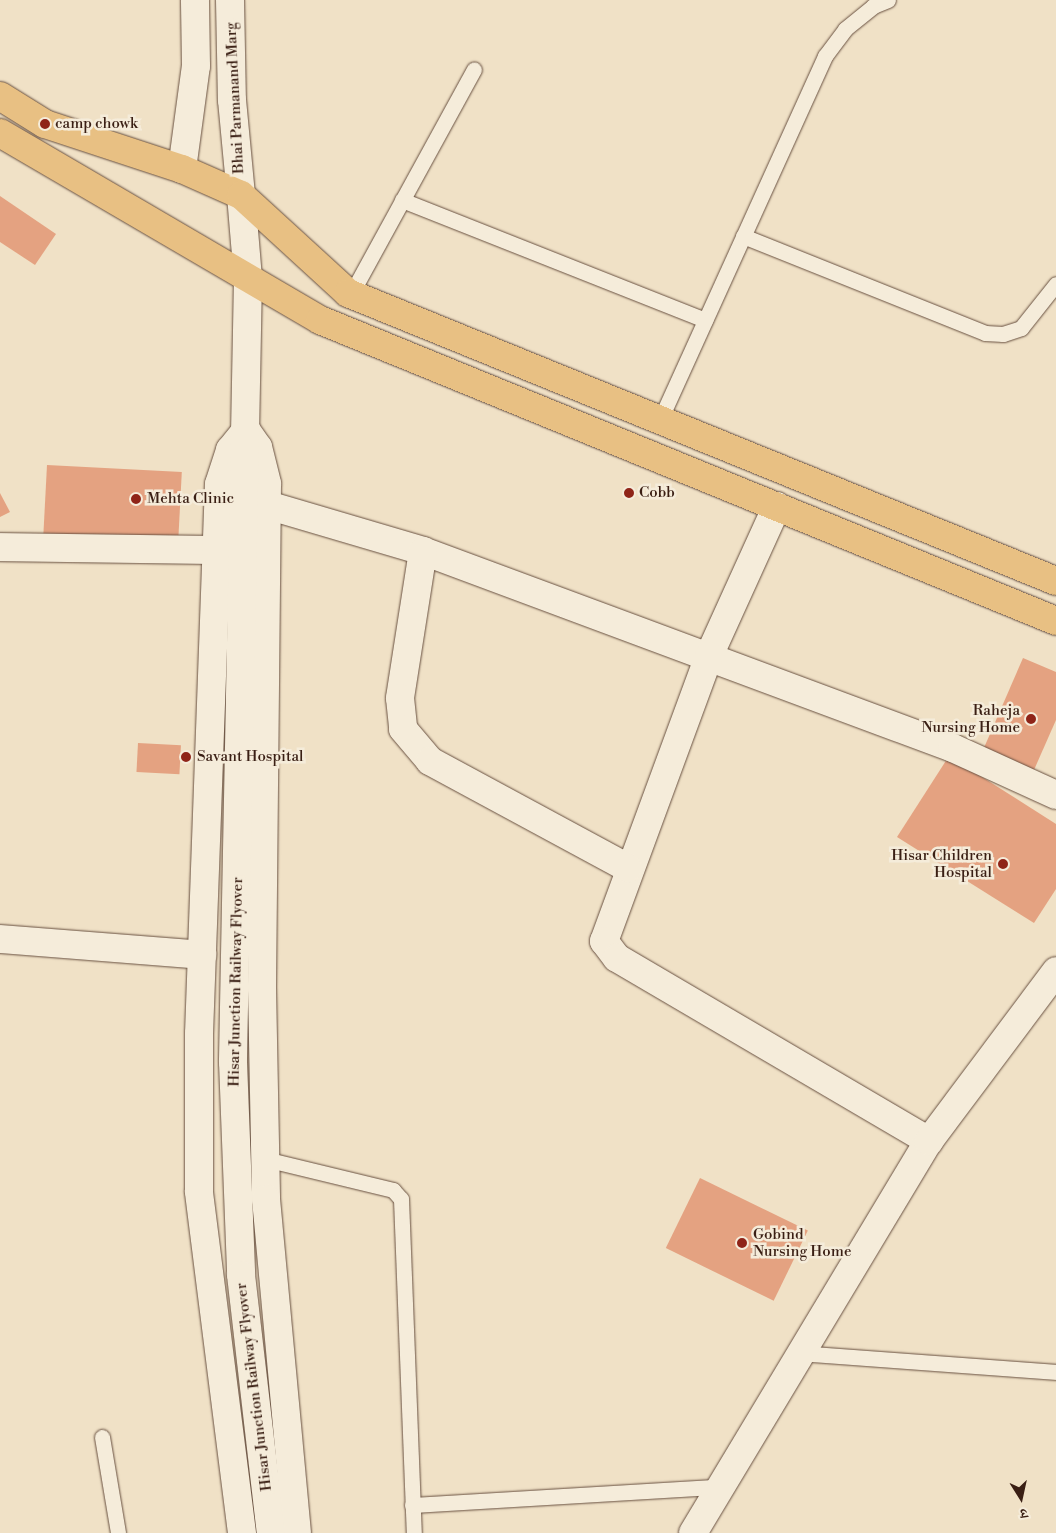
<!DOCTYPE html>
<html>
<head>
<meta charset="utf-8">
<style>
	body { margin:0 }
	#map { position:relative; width:1056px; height:1533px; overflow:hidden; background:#f0e1c6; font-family:"Libre Bodoni","Noto Serif Devanagari",serif }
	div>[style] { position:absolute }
	.building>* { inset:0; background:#e4a281; transform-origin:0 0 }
	.roads { filter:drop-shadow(0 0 1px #685040) drop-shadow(0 0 1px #685040) }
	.service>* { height:15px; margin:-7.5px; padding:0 7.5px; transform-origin:7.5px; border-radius:7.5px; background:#f5ecda }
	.minor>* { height:28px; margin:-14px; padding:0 14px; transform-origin:14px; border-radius:14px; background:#f5ecda }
	.tertiary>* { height:28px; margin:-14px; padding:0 14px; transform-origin:14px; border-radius:14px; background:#f5ecda }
	.secondary>* { height:28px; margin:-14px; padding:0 14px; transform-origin:14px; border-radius:14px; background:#f5ecda }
	.primary>* { height:28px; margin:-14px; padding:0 14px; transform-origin:14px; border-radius:14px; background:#e8c083 }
	.dots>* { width:14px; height:14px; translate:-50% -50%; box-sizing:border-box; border:2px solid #f5ecda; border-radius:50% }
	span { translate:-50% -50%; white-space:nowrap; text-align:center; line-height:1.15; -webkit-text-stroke:5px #f5ecda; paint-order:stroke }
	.street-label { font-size:15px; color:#3a1f14 }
	.poi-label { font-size:15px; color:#3a1f14 }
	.left { translate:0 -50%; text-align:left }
	.right { translate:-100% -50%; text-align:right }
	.north { position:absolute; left:996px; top:1473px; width:50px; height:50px; -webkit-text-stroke:4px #f5ecda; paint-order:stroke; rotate:170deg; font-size:14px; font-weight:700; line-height:20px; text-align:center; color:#3a1f14 }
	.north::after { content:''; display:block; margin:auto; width:18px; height:22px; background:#3a1f14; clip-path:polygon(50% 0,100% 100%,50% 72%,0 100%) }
</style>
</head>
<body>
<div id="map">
	<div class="building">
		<div style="clip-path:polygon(0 196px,56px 234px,35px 265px,0 242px)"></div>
		<div style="left:47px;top:465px;width:135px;height:69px;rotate:3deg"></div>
		<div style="clip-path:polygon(0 493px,10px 512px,0 517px)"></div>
		<div style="clip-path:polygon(1023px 658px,1056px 672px,1056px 720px,1030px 779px,980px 757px)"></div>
		<div style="left:138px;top:743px;width:43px;height:29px;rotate:3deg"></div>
		<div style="clip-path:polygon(949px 756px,1056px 824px,1056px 889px,1034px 923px,897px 837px)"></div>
		<div style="left:700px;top:1178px;width:120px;height:78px;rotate:26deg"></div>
	</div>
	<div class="roads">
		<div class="service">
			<div style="left:402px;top:200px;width:326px;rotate:21.6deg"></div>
			<div style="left:743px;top:236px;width:261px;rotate:21.8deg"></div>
			<div style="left:985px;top:333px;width:18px;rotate:3deg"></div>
			<div style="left:1003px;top:334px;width:19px;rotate:-18deg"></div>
			<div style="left:1021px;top:328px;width:56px;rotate:-51.5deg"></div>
			<div style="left:351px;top:294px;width:256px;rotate:-61.3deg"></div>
			<div style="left:659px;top:422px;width:402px;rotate:-65.6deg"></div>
			<div style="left:825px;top:56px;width:34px;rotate:-53deg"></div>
			<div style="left:845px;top:29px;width:36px;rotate:-39deg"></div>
			<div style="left:873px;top:6px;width:16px;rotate:-22deg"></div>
			<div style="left:265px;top:1159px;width:132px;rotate:13.6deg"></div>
			<div style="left:393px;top:1190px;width:12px;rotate:48deg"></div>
			<div style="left:401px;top:1199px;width:334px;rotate:87.8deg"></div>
			<div style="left:799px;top:1353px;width:258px;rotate:4.2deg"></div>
			<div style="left:102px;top:1437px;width:97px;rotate:80.5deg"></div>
			<div style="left:412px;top:1505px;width:307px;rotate:-3.4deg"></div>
		</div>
		<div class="minor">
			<div style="left:267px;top:505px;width:163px;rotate:16.4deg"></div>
			<div style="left:423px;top:551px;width:565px;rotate:20.39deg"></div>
			<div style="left:953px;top:748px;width:113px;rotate:24.5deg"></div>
			<div style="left:777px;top:506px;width:165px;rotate:114.4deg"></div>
			<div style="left:709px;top:656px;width:304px;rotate:110.2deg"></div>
			<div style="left:604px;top:941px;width:21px;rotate:53deg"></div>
			<div style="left:617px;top:958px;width:362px;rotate:30.4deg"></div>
			<div style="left:0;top:547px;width:217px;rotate:0.8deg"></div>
			<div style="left:423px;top:551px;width:149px;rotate:98.9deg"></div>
			<div style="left:400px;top:698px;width:31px;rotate:84deg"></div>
			<div style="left:403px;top:729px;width:42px;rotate:49.8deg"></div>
			<div style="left:430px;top:761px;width:225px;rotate:28.4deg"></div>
			<div style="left:0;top:939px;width:203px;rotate:4.5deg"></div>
			<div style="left:242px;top:1533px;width:345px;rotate:-97.2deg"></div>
			<div style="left:199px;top:1191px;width:157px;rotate:-90deg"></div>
			<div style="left:199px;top:1034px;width:550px;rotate:-87.92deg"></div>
			<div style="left:219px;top:484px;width:36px;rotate:-72deg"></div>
			<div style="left:230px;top:450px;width:26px;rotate:-51deg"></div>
			<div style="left:246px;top:430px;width:21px;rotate:55deg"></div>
			<div style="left:258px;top:447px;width:38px;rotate:76deg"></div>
			<div style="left:267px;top:484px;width:504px;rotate:90.57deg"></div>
			<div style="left:262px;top:988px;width:211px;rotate:88.9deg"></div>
			<div style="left:266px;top:1199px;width:335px;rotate:84.7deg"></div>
			<div style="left:693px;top:1533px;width:458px;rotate:-59deg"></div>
			<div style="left:929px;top:1141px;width:212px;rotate:-53.2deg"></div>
		</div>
		<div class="tertiary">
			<div style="left:230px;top:0;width:100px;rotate:88.9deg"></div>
			<div style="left:232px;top:100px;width:95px;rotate:84.6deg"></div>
			<div style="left:182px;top:169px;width:104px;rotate:-82.3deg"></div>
			<div style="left:196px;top:66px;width:66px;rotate:-90.9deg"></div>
		</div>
		<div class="secondary">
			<div style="left:241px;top:195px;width:83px;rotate:85.2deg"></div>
			<div style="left:248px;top:278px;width:784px;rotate:91.1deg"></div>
			<div style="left:233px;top:1062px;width:213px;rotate:87.8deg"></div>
			<div style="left:241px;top:1275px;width:260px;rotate:83.4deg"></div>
		</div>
		<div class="primary">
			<div style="left:0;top:96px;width:53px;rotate:31.9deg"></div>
			<div style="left:45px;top:124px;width:144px;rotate:18.2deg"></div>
			<div style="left:182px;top:169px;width:64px;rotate:23.8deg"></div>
			<div style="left:241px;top:195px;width:145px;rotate:42.5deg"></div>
			<div style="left:348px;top:293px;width:764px;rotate:22.14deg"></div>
			<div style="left:0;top:133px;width:371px;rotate:30.3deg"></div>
			<div style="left:320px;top:320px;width:795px;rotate:22.24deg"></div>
		</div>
	</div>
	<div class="dots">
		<div style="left:45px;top:124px;background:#8f2418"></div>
		<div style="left:629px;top:493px;background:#8f2418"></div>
		<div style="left:136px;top:499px;background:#8f2418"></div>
		<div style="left:1031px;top:719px;background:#8f2418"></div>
		<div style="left:186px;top:757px;background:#8f2418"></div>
		<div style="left:1003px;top:864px;background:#8f2418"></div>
		<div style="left:742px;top:1243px;background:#8f2418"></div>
	</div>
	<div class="street-label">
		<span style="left:235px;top:98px;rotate:-93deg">Bhai Parmanand Marg</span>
		<span style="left:236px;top:982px;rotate:-89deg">Hisar Junction Railway Flyover</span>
		<span style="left:254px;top:1387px;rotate:-97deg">Hisar Junction Railway Flyover</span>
	</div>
	<div class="poi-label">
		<span class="left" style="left:55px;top:124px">camp chowk</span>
		<span class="left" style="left:639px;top:493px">Cobb</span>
		<span class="left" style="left:147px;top:499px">Mehta Clinic</span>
		<span class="right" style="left:1020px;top:719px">Raheja<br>Nursing Home</span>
		<span class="left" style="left:197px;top:757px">Savant Hospital</span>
		<span class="right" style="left:992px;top:864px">Hisar Children<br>Hospital</span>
		<span class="left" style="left:753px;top:1243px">Gobind<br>Nursing Home</span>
	</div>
	<div class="north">उ</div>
</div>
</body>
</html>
